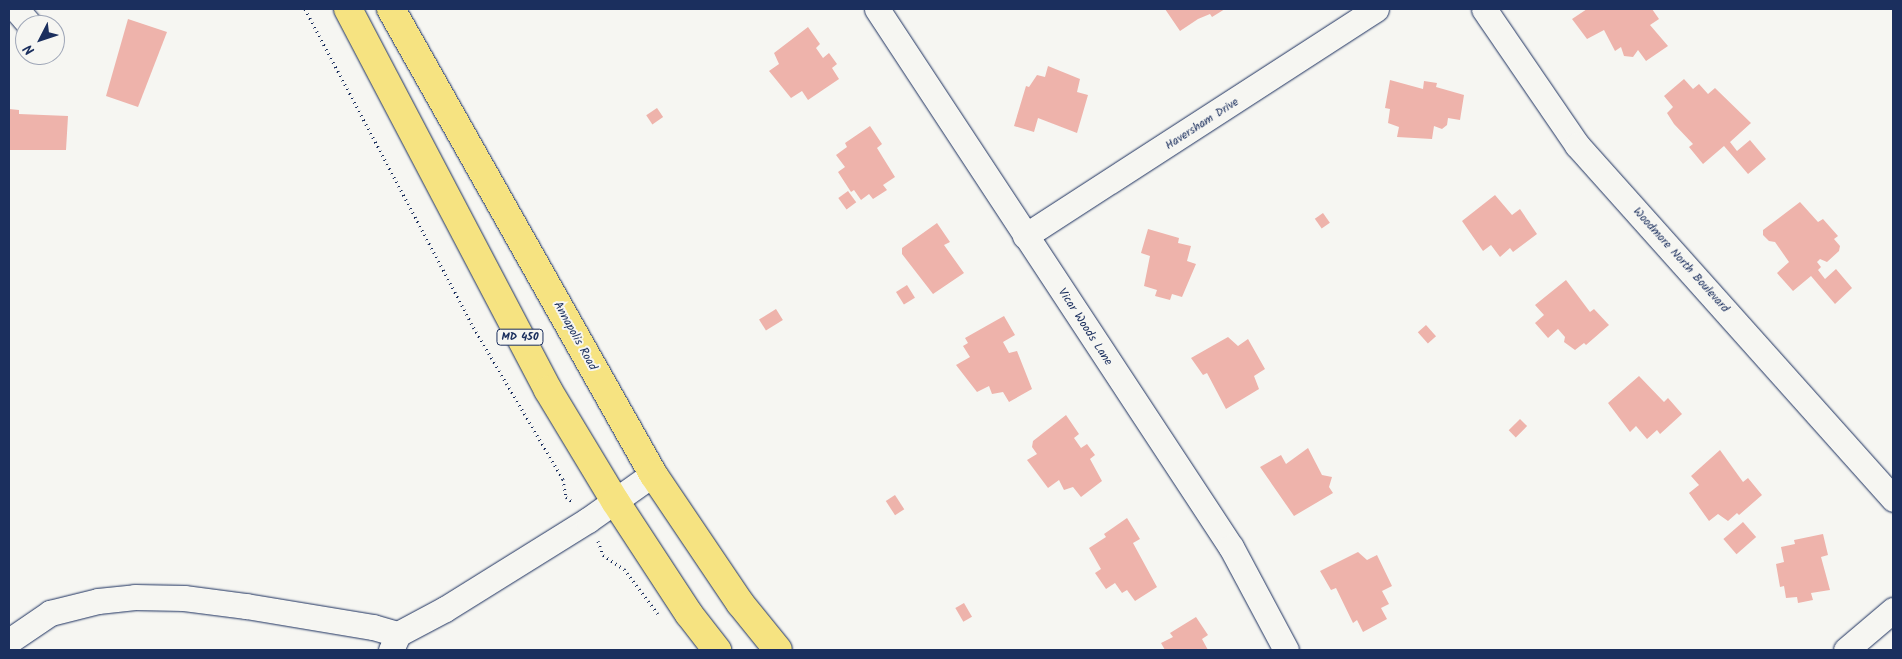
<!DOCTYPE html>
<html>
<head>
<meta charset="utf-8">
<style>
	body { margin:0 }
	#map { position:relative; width:1902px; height:659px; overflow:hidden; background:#f6f6f2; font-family:Kalam,sans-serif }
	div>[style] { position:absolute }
	.building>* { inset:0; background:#eeb3ab; transform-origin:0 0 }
	.path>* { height:3px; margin-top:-1.5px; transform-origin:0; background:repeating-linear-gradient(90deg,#1b2f5e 0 1px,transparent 0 5px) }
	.roads { filter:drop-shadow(0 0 1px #1b2f5e) drop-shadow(0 0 1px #1b2f5e) }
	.minor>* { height:25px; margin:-12.5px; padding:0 12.5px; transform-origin:12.5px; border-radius:12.5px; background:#f6f6f2 }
	.major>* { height:28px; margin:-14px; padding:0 14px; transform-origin:14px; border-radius:14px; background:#f6e381 }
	span { translate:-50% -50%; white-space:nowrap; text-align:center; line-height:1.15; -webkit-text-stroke:4px #f6f6f2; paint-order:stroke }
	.shield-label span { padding:1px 4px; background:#f6f6f2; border:1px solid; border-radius:4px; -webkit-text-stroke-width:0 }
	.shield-label { font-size:11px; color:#1b2f5e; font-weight:700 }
	.street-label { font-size:12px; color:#1b2f5e }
	.frame { position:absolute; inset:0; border:10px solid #1b2f5e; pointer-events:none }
	.north { position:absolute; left:15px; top:15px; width:50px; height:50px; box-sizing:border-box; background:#f6f6f2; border:1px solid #9ea6b7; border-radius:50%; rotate:229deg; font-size:14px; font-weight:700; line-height:20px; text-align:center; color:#1b2f5e }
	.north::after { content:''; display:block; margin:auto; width:18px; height:22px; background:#1b2f5e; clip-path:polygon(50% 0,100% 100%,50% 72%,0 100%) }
</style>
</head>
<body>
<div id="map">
	<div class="building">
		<div style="clip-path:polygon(1165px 9px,1225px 9px,1212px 17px,1210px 14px,1198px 19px,1180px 31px)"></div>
		<div style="clip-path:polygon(1587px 9px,1652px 9px,1659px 19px,1650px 25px,1668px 46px,1646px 61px,1638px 50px,1633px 57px,1624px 56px,1621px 47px,1615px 51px,1604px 30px,1587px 39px,1572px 19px)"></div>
		<div style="clip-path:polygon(128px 19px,167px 32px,138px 107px,106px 96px)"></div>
		<div style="clip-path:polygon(808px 27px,820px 44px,816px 48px,823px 58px,829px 53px,837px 64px,832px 68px,839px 79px,808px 100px,802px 91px,791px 98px,769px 71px,779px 64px,774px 53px)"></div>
		<div style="clip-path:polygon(1048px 66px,1080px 79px,1077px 92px,1088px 95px,1077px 133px,1038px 118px,1034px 132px,1014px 126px,1026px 86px,1029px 87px,1037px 75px,1045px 77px)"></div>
		<div style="clip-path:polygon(1684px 79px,1693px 89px,1699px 84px,1708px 94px,1715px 88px,1751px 123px,1730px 142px,1737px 151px,1750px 140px,1766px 159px,1748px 174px,1724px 146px,1703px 164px,1689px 147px,1693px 144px,1674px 124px,1667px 113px,1673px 107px,1664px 96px)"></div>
		<div style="clip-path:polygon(1390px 80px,1423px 89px,1424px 81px,1437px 83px,1436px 87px,1464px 95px,1460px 120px,1448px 118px,1447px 125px,1442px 129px,1434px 126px,1432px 139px,1397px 137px,1399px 127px,1388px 123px,1390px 109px,1385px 108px)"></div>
		<div style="left:657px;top:108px;width:11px;height:13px;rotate:56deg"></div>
		<div style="clip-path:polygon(9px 109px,19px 110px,19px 114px,68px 116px,66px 150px,9px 150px)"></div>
		<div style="clip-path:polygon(870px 126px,882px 144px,877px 148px,895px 177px,883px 185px,887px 190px,873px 199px,869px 194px,861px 200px,854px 190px,851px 192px,838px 172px,845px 167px,836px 155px,847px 147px,845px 143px)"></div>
		<div style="left:848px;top:191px;width:14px;height:12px;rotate:54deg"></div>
		<div style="clip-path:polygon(1495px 195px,1512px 215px,1520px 209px,1537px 234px,1513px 252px,1510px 248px,1500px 257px,1491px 245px,1483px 251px,1462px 221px)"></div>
		<div style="clip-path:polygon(1800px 202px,1818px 222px,1823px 219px,1838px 236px,1834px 239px,1840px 246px,1839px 251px,1827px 262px,1820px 259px,1817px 262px,1821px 267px,1818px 270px,1825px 279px,1836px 269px,1852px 288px,1835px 304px,1811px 276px,1793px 291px,1777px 273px,1789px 262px,1775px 242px,1769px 241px,1763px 235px,1763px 230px)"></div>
		<div style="left:1323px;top:213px;width:12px;height:10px;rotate:55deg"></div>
		<div style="clip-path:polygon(937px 223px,950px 242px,944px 245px,964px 273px,933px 294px,902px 254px,902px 248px)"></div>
		<div style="clip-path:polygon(1148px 229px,1179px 238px,1178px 243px,1191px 246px,1187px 261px,1196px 264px,1182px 297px,1172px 294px,1170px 300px,1155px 296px,1157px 290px,1144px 286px,1150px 256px,1141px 253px)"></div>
		<div style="clip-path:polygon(1566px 280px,1590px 312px,1594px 309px,1609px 325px,1586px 345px,1584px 343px,1575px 350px,1564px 342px,1565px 337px,1558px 329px,1548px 338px,1535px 323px,1544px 315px,1535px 305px)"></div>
		<div style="left:907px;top:285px;width:15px;height:13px;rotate:58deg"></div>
		<div style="left:776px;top:309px;width:13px;height:20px;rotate:58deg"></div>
		<div style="clip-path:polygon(1004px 316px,1015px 335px,1003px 342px,1009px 353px,1017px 351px,1032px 389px,1009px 402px,1003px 392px,992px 394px,989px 386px,977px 392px,956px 365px,970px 357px,963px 346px,968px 343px,965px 338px)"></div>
		<div style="left:1426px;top:325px;width:15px;height:11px;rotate:48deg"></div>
		<div style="clip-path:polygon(1228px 337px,1238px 346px,1248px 339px,1265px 369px,1254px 376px,1259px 389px,1226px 409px,1207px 373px,1203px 375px,1191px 358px)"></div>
		<div style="clip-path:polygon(1639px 376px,1664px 402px,1668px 398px,1682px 414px,1660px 434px,1657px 430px,1647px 439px,1636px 426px,1630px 432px,1608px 403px)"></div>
		<div style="clip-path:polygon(1066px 415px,1079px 434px,1074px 438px,1081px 448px,1087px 444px,1095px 455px,1090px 459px,1102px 481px,1081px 497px,1073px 487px,1064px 490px,1059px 480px,1048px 488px,1027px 460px,1037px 454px,1032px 447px,1033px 441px)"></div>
		<div style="left:1520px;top:419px;width:10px;height:16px;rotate:45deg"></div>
		<div style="clip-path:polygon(1308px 448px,1322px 475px,1332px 477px,1329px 487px,1333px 493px,1294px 516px,1260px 467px,1281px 455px,1286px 464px)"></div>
		<div style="clip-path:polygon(1720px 450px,1743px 482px,1748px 478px,1762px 495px,1739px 515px,1737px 513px,1728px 521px,1718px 514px,1709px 521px,1689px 493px,1699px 485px,1691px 476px)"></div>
		<div style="left:895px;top:495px;width:17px;height:11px;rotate:57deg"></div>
		<div style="clip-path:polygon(1127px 518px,1140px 539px,1133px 543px,1157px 587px,1135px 601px,1127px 590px,1122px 593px,1115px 583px,1106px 589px,1095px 573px,1101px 569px,1089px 548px,1106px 537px,1104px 534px)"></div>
		<div style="left:1743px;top:522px;width:20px;height:26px;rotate:49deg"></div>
		<div style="clip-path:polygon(1823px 534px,1828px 555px,1821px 557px,1830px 590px,1811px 593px,1813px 600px,1798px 603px,1797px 597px,1786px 598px,1784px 586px,1780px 587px,1776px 564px,1784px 562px,1781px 547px,1795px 544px,1794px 540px)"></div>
		<div style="clip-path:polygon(1358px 552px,1367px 560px,1377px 555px,1392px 586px,1382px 591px,1389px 604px,1381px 608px,1387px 619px,1363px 632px,1357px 620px,1353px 623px,1336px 588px,1331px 590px,1320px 571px)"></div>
		<div style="left:964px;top:603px;width:16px;height:10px;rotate:60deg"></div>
		<div style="clip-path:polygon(1196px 617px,1208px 635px,1202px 639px,1208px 650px,1165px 650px,1161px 643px,1173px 637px,1170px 633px)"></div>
	</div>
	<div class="path">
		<div style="left:305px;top:9px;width:355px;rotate:62.1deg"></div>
		<div style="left:471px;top:323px;width:181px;rotate:59.5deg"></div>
		<div style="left:563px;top:479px;width:18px;rotate:81deg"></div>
		<div style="left:566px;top:497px;width:9px;rotate:36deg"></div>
		<div style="left:598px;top:541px;width:15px;rotate:70deg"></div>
		<div style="left:603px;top:555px;width:25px;rotate:34deg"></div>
		<div style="left:624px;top:569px;width:56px;rotate:52.9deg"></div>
	</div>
	<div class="roads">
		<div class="minor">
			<div style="left:16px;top:9px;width:21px;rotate:49deg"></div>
			<div style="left:877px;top:9px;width:644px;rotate:56.66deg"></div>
			<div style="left:1231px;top:547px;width:117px;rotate:61.9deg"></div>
			<div style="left:1484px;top:9px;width:165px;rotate:55.6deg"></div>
			<div style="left:1577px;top:145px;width:475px;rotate:48.2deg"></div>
			<div style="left:1025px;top:236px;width:418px;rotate:-32.9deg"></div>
			<div style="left:9px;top:641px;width:50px;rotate:-34.3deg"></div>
			<div style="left:50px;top:613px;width:49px;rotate:-14deg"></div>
			<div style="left:98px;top:601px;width:37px;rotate:-6deg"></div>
			<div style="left:135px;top:597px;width:49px;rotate:1.2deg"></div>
			<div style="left:184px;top:598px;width:63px;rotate:7.4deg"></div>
			<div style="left:246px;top:606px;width:129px;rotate:9.4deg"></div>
			<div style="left:373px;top:627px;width:26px;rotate:16deg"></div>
			<div style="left:391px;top:650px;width:17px;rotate:-66deg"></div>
			<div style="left:398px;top:634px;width:53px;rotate:-28deg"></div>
			<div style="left:445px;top:609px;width:168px;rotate:-31.9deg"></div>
			<div style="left:588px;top:520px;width:80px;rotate:-35.3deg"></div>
			<div style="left:1846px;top:650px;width:62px;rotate:-40.4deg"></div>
		</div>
		<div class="major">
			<div style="left:348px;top:9px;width:430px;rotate:62.3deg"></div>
			<div style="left:548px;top:390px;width:130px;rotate:58.9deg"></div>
			<div style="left:615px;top:501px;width:135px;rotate:56.8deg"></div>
			<div style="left:689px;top:614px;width:46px;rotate:52.1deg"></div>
			<div style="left:391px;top:9px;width:534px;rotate:60.6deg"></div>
			<div style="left:653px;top:474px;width:156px;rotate:56deg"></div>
			<div style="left:740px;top:603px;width:60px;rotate:51deg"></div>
		</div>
	</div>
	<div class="shield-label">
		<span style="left:520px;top:337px">MD 450</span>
	</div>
	<div class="street-label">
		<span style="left:1202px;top:124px;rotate:-33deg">Haversham Drive</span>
		<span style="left:1681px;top:260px;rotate:48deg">Woodmore North Boulevard</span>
		<span style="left:1085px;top:327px;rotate:57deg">Vicar Woods Lane</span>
		<span style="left:575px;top:336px;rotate:61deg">Annapolis Road</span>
	</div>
	<div class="frame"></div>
	<div class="north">N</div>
</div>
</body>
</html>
